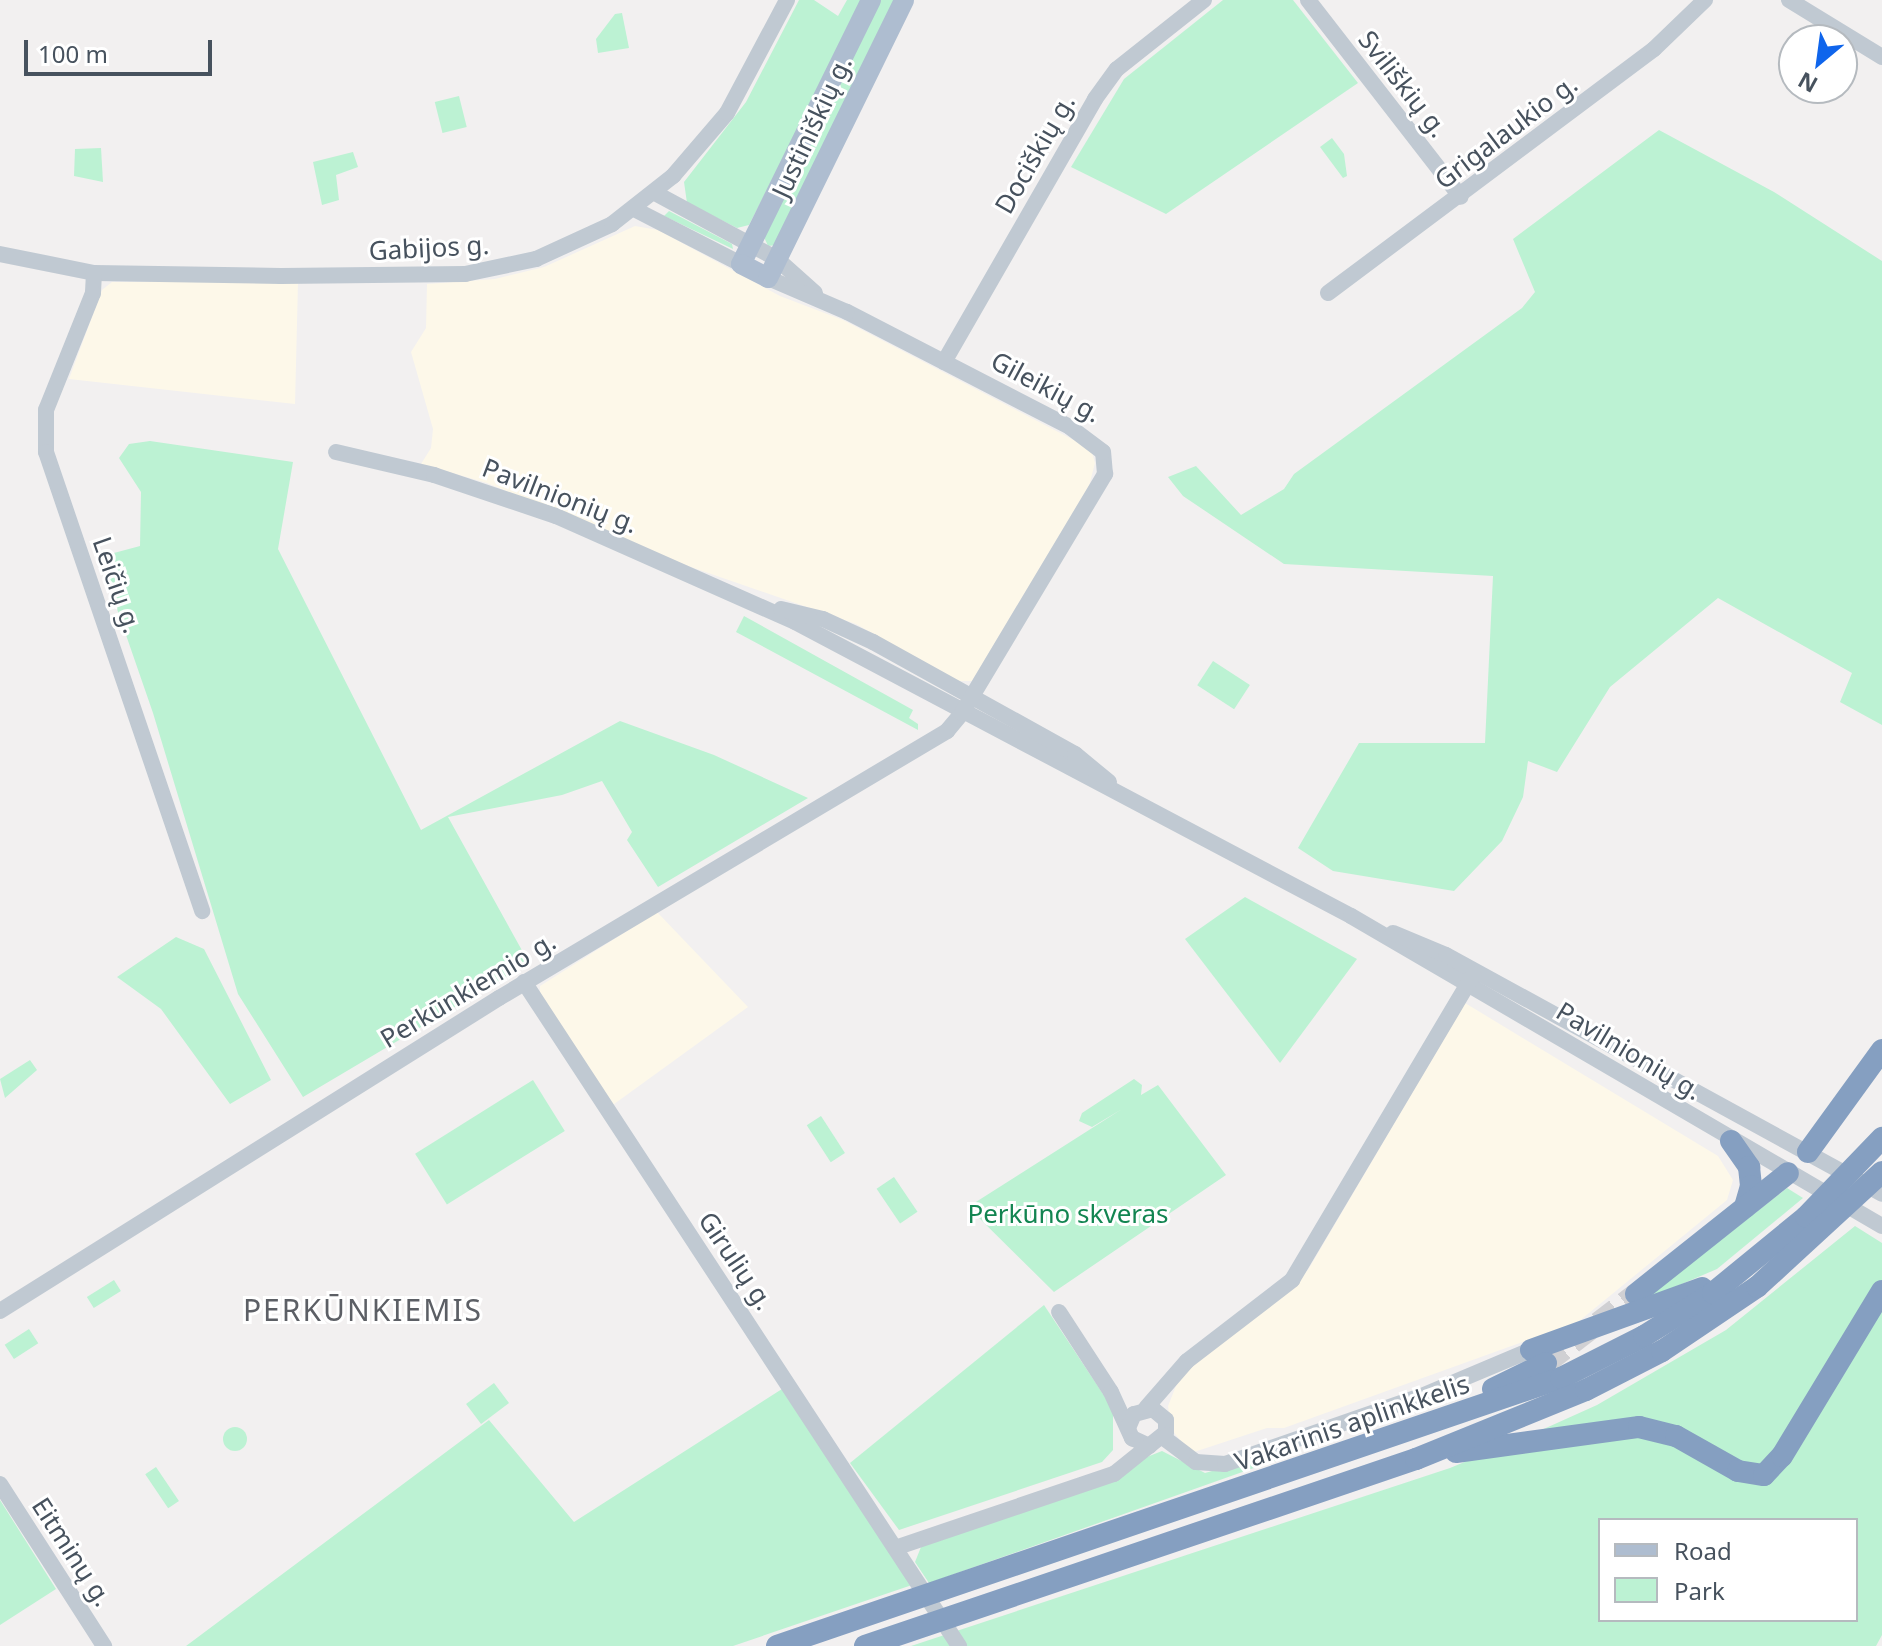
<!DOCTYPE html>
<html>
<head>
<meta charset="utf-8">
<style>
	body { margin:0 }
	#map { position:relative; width:1882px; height:1646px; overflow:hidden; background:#f2f0f0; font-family:"Noto Sans",sans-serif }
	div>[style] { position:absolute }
	.commercial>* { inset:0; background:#fdf8e9 }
	.green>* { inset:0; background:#bcf2d3; transform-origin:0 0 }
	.round { border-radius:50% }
	.highway-tunnel>* { height:22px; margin-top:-11px; transform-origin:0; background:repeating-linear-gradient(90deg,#d0d0d3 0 22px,transparent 0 33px) }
	.minor>* { height:16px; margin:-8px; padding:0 8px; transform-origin:8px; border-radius:8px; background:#c0c9d2 }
	.major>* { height:20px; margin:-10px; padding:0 10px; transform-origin:10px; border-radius:10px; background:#aebdd0 }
	.highway>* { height:22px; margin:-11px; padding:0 11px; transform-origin:11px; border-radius:11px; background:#859fc1 }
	span { translate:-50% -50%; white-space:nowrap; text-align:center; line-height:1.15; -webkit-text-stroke:6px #fff; paint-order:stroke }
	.street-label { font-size:26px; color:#47525e }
	.park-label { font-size:26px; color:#128551 }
	.quarter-label { font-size:30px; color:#5c5f65; letter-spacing:2px }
	.legend { position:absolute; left:1598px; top:1518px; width:260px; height:104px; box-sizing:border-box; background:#fff; border:2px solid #b5babf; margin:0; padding:10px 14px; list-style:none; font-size:24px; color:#47525e }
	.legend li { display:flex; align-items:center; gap:16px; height:40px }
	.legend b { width:40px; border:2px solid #b5babf }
	.north { position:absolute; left:1778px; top:24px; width:80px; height:80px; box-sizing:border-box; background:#fff; border:2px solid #b5babf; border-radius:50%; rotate:209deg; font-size:22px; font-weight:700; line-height:32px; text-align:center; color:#47525e }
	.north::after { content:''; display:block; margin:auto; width:28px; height:36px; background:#0f65ec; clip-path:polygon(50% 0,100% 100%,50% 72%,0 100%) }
	.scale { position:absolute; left:24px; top:40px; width:188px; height:36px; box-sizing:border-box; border:4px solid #47525e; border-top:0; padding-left:10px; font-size:24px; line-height:28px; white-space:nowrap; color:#47525e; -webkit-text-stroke:6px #fff; paint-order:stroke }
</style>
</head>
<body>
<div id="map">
	<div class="commercial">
		<div style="clip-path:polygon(635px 226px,658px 230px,780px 296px,843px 320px,1091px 449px,1095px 463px,1089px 486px,972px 681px,956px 681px,856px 624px,688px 566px,487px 483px,421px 464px,431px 448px,433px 429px,411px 352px,426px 328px,427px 284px,495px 279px,544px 267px)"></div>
		<div style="clip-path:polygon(112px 282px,298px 282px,295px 404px,69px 379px,102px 290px)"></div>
		<div style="clip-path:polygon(657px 912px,748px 1007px,610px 1107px,540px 994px,540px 986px)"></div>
		<div style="clip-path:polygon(1465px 1003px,1718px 1156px,1733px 1180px,1727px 1200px,1578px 1322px,1284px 1428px,1267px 1428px,1191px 1453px,1171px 1429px,1168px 1406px,1176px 1386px,1191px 1365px,1308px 1270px)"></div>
	</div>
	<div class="green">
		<div style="clip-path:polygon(799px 0,814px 0,838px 16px,847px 0,863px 0,749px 225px,737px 228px,687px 203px,684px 182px,746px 102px)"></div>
		<div style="clip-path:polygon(879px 0,897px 0,777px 245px,768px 246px,764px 237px)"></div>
		<div style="clip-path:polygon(1223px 0,1293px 0,1358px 83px,1166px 214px,1071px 167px,1124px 79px)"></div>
		<div style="clip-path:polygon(622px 13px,629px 48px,598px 53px,596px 39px,615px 14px)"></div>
		<div style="left:459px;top:96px;width:32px;height:25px;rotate:76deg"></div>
		<div style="clip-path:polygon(1659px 130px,1774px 192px,1882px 261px,1882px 725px,1840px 702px,1852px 673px,1718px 598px,1610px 687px,1557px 772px,1528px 761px,1523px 797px,1502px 841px,1454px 891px,1333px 871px,1298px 848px,1359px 743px,1485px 743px,1493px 576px,1284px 564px,1183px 496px,1168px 477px,1196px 466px,1241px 515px,1284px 489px,1294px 474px,1522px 308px,1535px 292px,1513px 239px)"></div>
		<div style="clip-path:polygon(1332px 138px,1344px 154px,1347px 176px,1343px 178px,1320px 147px)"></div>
		<div style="clip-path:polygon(101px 148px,103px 182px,74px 176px,75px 149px)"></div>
		<div style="clip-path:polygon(353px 152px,358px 167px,336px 175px,339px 200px,322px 205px,313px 162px)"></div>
		<div style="clip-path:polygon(669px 211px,732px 244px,733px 249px,664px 216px)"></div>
		<div style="clip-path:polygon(150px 441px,293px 462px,278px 549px,421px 830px,620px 721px,714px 755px,808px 798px,658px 887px,627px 840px,632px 832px,602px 781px,562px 795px,448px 817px,529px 963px,303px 1097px,238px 994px,153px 713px,99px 557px,140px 546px,141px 492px,119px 458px,129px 444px)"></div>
		<div style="clip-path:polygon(744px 616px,913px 710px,909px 718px,918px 724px,918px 730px,736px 632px)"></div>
		<div style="left:1213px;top:661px;width:44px;height:29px;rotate:33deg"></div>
		<div style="clip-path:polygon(1245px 897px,1357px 959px,1280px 1063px,1185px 939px)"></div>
		<div style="clip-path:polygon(176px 937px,204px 949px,271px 1080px,230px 1104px,161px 1009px,117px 977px)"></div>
		<div style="clip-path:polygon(30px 1060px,37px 1070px,5px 1098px,0 1079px)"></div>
		<div style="clip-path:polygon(1134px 1079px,1142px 1085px,1141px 1095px,1158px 1085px,1226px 1175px,1054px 1292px,968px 1207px,1122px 1109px,1092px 1127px,1079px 1121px,1082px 1113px)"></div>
		<div style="left:533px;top:1080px;width:60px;height:139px;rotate:58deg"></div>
		<div style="left:821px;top:1116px;width:44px;height:17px;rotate:57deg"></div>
		<div style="left:894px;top:1177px;width:42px;height:21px;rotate:56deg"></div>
		<div style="clip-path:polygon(1787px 1188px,1803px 1198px,1717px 1269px,1642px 1301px)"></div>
		<div style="clip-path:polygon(evenodd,1855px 1226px,1882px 1243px,1882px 1635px,1876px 1646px,911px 1646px,1450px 1468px,1537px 1432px,1597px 1405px,1726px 1330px,1855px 1226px,1600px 1520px,1856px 1520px,1856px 1620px,1600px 1620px,1600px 1520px)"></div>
		<div style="left:114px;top:1280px;width:13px;height:32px;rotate:58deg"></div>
		<div style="clip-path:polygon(1044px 1305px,1113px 1409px,1113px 1450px,1102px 1462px,899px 1530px,850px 1463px)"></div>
		<div style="left:29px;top:1329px;width:17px;height:29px;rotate:57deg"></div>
		<div style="left:494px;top:1383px;width:25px;height:35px;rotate:53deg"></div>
		<div style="clip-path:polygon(782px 1389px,912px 1585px,733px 1646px,186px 1646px,489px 1420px,574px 1522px)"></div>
		<div class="round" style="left:223px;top:1427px;width:24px;height:24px"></div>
		<div style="clip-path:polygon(1162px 1451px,1205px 1473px,1283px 1451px,1285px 1457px,929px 1583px,915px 1562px,921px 1547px)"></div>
		<div style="left:156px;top:1467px;width:41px;height:13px;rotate:56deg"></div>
		<div style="clip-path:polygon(0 1500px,56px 1589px,0 1625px)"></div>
	</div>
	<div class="highway-tunnel">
		<div style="left:1546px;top:1363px;width:113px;rotate:-37.5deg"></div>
	</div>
	<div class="minor">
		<div style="left:1308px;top:0;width:249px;rotate:52.2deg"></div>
		<div style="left:1789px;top:0;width:109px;rotate:31.5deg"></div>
		<div style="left:655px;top:193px;width:139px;rotate:28.4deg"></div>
		<div style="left:777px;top:259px;width:51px;rotate:41.8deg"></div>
		<div style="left:634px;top:209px;width:120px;rotate:27.2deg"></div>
		<div style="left:0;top:254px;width:96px;rotate:11.4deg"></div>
		<div style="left:94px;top:273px;width:187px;rotate:0.9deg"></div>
		<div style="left:281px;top:276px;width:184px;rotate:-0.6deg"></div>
		<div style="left:465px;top:274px;width:73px;rotate:-11.9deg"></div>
		<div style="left:536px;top:259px;width:84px;rotate:-24.7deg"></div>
		<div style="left:612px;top:224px;width:78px;rotate:-38.2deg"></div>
		<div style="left:673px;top:176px;width:83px;rotate:-49.4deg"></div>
		<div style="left:727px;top:113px;width:128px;rotate:-62deg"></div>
		<div style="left:94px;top:273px;width:20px;rotate:93deg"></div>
		<div style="left:93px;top:293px;width:126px;rotate:111.9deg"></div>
		<div style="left:46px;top:410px;width:42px;rotate:90deg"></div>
		<div style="left:46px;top:452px;width:485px;rotate:71.2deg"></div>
		<div style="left:1328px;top:293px;width:407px;rotate:-36.8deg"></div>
		<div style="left:1654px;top:49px;width:71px;rotate:-43.9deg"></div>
		<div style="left:944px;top:362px;width:303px;rotate:-60.1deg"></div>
		<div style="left:1095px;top:99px;width:37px;rotate:-54deg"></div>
		<div style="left:1117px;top:69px;width:111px;rotate:-38.4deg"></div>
		<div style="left:336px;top:452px;width:101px;rotate:13.2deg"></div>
		<div style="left:434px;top:475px;width:129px;rotate:18.6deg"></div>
		<div style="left:556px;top:516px;width:261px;rotate:23.9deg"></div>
		<div style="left:795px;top:622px;width:629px;rotate:27.87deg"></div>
		<div style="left:1351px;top:916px;width:615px;rotate:30.28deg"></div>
		<div style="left:781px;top:609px;width:43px;rotate:13.4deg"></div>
		<div style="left:823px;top:619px;width:55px;rotate:24.7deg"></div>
		<div style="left:873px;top:642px;width:231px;rotate:29deg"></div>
		<div style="left:1075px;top:754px;width:44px;rotate:39.5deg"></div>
		<div style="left:1393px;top:933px;width:57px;rotate:22.5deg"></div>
		<div style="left:1446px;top:955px;width:497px;rotate:28.7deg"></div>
		<div style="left:524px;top:982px;width:794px;rotate:56.77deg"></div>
		<div style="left:0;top:1311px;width:589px;rotate:-32.1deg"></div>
		<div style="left:499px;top:998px;width:522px;rotate:-30.79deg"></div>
		<div style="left:947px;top:731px;width:23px;rotate:-50deg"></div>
		<div style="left:962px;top:713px;width:279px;rotate:-59.1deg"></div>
		<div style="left:1105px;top:474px;width:22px;rotate:-95deg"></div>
		<div style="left:1103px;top:452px;width:41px;rotate:-142.9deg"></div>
		<div style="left:1070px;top:427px;width:251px;rotate:-152.7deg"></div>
		<div style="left:847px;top:312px;width:86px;rotate:-156.7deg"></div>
		<div style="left:1059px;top:1312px;width:95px;rotate:57deg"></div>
		<div style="left:1111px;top:1392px;width:51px;rotate:65.5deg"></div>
		<div style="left:1132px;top:1438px;width:19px;rotate:25deg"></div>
		<div style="left:1149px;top:1446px;width:22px;rotate:-39deg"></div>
		<div style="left:1166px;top:1432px;width:12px;rotate:-90deg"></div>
		<div style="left:1166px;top:1420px;width:17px;rotate:-140deg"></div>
		<div style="left:1153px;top:1409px;width:20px;rotate:165deg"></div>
		<div style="left:1134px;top:1414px;width:13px;rotate:113deg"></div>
		<div style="left:1146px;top:1408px;width:62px;rotate:-48.9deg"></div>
		<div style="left:1187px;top:1361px;width:133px;rotate:-37.6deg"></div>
		<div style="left:1292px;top:1280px;width:355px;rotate:-59.3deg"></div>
		<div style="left:1164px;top:1438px;width:40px;rotate:37deg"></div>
		<div style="left:1196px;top:1462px;width:29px;rotate:4deg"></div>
		<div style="left:1225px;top:1464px;width:205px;rotate:-19.1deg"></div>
		<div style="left:1419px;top:1397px;width:121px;rotate:-22.8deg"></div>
		<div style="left:0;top:1484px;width:193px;rotate:57.3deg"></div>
		<div style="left:895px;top:1548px;width:231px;rotate:-18.7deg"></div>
		<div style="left:1114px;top:1474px;width:45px;rotate:-38.7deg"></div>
	</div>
	<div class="major">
		<div style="left:871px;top:0;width:294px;rotate:116.2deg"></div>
		<div style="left:741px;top:264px;width:30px;rotate:27deg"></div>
		<div style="left:768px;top:278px;width:309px;rotate:-63.9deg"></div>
	</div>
	<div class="highway">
		<div style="left:1731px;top:1141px;width:32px;rotate:55deg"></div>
		<div style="left:1749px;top:1167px;width:19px;rotate:84deg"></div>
		<div style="left:1751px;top:1186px;width:22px;rotate:106deg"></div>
		<div style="left:1808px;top:1152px;width:126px;rotate:-54deg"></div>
		<div style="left:1636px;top:1294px;width:194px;rotate:-38.5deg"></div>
		<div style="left:1531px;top:1350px;width:182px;rotate:-19.9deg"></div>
		<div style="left:1493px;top:1389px;width:59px;rotate:-26.1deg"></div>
		<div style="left:1456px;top:1452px;width:185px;rotate:-7.8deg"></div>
		<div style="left:1639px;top:1427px;width:38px;rotate:14deg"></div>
		<div style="left:1676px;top:1436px;width:71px;rotate:29.4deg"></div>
		<div style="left:1738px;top:1471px;width:26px;rotate:9deg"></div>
		<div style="left:1764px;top:1475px;width:26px;rotate:-47deg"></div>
		<div style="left:1782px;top:1456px;width:193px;rotate:-58.8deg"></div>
		<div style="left:777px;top:1646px;width:829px;rotate:-18.87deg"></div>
		<div style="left:1561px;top:1378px;width:93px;rotate:-26.8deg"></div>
		<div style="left:1644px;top:1336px;width:81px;rotate:-31.9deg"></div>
		<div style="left:1713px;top:1293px;width:120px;rotate:-39.3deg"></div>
		<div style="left:1806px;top:1217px;width:110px;rotate:-46.1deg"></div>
		<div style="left:865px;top:1646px;width:582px;rotate:-18.75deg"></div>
		<div style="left:1416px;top:1459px;width:183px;rotate:-22.1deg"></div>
		<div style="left:1586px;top:1390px;width:85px;rotate:-27.2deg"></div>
		<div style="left:1662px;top:1351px;width:115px;rotate:-34deg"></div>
		<div style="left:1757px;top:1287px;width:170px;rotate:-42.6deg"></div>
	</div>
	<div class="street-label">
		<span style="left:1403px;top:84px;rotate:52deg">Sviliškių g.</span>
		<span style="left:812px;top:127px;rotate:-65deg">Justiniškių g.</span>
		<span style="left:1506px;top:132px;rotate:-37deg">Grigalaukio g.</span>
		<span style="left:1035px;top:154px;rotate:-60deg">Dociškių g.</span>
		<span style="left:429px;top:248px;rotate:-3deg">Gabijos g.</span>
		<span style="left:1046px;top:387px;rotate:28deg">Gileikių g.</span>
		<span style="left:560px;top:496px;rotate:21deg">Pavilnionių g.</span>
		<span style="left:117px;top:585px;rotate:71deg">Leičių g.</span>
		<span style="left:468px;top:990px;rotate:-31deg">Perkūnkiemio g.</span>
		<span style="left:1629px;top:1051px;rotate:31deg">Pavilnionių g.</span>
		<span style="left:736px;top:1261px;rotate:56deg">Girulių g.</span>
		<span style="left:1352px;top:1423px;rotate:-19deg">Vakarinis aplinkkelis</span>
		<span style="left:72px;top:1552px;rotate:57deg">Eitminų g.</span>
	</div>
	<div class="park-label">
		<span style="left:1068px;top:1214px">Perkūno skveras</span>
	</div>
	<div class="quarter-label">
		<span style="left:363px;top:1310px">PERKŪNKIEMIS</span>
	</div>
	<ul class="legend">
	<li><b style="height:10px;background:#aebdd0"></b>Road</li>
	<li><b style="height:22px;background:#bcf2d3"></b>Park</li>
	</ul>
	<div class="north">N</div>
	<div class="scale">100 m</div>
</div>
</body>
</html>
